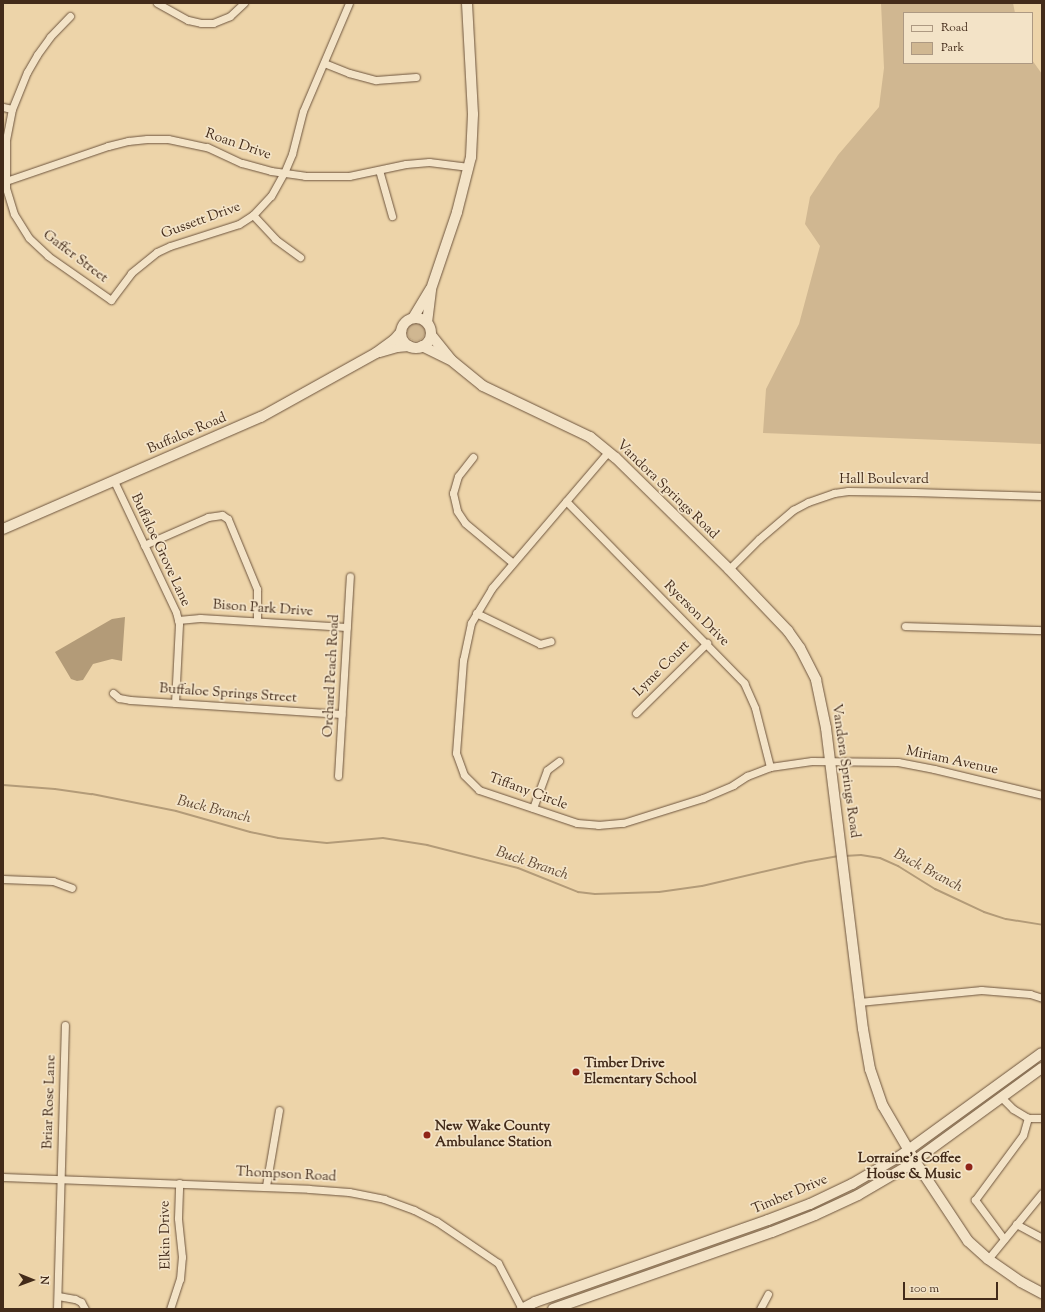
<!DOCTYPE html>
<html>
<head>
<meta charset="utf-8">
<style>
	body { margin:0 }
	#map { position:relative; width:1045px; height:1312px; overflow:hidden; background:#edd4a9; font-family:"Sorts Mill Goudy",serif }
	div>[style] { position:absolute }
	.green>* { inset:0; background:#d0b791 }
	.round { border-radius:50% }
	.water>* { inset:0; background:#b39b78 }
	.stream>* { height:2px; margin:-1px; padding:0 1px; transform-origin:1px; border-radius:1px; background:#b39b78 }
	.roads { filter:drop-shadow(0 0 1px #6e553e) drop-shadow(0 0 1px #6e553e) }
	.street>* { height:7px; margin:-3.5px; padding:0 3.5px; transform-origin:3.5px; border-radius:3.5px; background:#f3e3c7 }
	.secondary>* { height:10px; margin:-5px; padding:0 5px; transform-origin:5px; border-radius:5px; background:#f3e3c7 }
	.secondary>.ring { margin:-5px; padding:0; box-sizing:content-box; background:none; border:10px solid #f3e3c7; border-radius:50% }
	.dots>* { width:11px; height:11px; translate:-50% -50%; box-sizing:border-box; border:2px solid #f3e3c7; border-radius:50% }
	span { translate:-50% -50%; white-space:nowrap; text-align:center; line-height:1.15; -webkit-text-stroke:3.5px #f3e3c7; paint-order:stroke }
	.street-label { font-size:14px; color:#432b1a }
	.poi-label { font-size:14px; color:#432b1a; font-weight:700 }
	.left { translate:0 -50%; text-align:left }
	.right { translate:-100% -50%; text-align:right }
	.water-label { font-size:15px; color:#5f4732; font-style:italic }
	.frame { position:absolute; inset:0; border:4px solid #432b1a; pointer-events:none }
	.legend { position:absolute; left:903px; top:12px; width:130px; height:52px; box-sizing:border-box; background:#f3e3c7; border:1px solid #ad9982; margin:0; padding:5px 7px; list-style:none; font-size:12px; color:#432b1a }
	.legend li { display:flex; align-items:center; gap:8px; height:20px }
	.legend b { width:20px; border:1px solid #ad9982 }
	.north { position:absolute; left:12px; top:1260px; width:40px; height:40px; -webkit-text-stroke:3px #f3e3c7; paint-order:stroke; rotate:91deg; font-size:11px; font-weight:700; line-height:16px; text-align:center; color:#432b1a }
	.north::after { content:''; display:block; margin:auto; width:14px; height:18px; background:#432b1a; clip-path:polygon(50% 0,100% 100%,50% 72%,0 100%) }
	.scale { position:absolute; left:903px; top:1282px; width:95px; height:18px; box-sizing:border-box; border:2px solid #432b1a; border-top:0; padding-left:5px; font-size:12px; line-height:14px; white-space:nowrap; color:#432b1a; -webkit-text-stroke:3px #f3e3c7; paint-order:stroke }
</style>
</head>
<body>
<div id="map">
	<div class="green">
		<div style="clip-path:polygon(881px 3px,1013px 3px,1015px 13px,904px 13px,904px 63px,1032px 63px,1032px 60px,1042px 74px,1042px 444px,763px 433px,766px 389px,799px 324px,820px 246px,805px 224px,810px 197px,838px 155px,879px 107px,884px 68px)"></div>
		<div class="round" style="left:407px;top:323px;width:18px;height:18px"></div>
	</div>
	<div class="water">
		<div style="clip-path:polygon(125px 617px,122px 661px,112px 659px,93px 664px,83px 680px,77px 681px,71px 679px,55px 652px,112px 619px)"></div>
	</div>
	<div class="stream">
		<div style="left:3px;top:785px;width:52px;rotate:4.4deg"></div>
		<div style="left:55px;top:789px;width:37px;rotate:8deg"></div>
		<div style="left:92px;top:794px;width:86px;rotate:11.4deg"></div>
		<div style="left:176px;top:811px;width:77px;rotate:15.8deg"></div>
		<div style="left:250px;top:832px;width:29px;rotate:12deg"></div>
		<div style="left:278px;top:838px;width:49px;rotate:5.8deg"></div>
		<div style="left:327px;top:843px;width:56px;rotate:-5.1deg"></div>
		<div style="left:383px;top:838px;width:45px;rotate:9deg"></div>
		<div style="left:427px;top:845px;width:94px;rotate:14.2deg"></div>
		<div style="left:518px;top:868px;width:65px;rotate:21.8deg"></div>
		<div style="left:578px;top:892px;width:17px;rotate:7deg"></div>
		<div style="left:595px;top:894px;width:64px;rotate:-1.8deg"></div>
		<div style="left:659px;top:892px;width:43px;rotate:-7.9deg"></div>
		<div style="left:702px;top:886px;width:106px;rotate:-13.1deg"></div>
		<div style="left:805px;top:862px;width:34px;rotate:-10deg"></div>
		<div style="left:844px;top:856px;width:17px;rotate:-3deg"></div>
		<div style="left:861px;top:855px;width:19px;rotate:9deg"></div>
		<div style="left:880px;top:858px;width:20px;rotate:24deg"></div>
		<div style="left:898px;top:866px;width:44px;rotate:31.9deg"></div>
		<div style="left:935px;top:889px;width:54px;rotate:25.1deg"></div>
		<div style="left:984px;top:912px;width:23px;rotate:18deg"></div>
		<div style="left:1006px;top:919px;width:36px;rotate:9deg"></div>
	</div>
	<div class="roads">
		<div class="street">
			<div style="left:157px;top:3px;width:35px;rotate:29deg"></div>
			<div style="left:188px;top:20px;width:13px;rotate:13deg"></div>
			<div style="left:201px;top:23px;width:12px"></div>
			<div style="left:213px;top:23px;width:18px;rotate:-22deg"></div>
			<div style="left:230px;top:16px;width:19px;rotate:-43deg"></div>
			<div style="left:70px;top:16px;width:29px;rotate:134deg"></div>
			<div style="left:50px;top:37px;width:22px;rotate:126deg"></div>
			<div style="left:37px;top:55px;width:20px;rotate:120deg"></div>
			<div style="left:27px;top:72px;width:40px;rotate:112deg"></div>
			<div style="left:12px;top:109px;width:33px;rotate:101deg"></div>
			<div style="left:6px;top:141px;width:47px;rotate:90deg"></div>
			<div style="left:6px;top:188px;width:27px;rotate:73deg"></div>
			<div style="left:14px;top:214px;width:28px;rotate:58deg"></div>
			<div style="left:29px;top:238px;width:26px;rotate:43deg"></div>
			<div style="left:48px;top:256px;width:77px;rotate:34.9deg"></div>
			<div style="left:111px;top:300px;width:34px;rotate:-53deg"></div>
			<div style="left:131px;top:273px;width:33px;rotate:-39deg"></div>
			<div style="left:157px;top:252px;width:14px;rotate:-25deg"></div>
			<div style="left:170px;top:246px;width:72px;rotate:-17.7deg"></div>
			<div style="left:239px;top:224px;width:17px;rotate:-33deg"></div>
			<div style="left:253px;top:215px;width:26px;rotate:-47deg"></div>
			<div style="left:271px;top:196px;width:26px;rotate:-61deg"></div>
			<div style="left:284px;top:173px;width:21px;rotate:-67deg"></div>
			<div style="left:292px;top:154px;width:44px;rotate:-75.7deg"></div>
			<div style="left:303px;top:111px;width:117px;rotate:-66.9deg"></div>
			<div style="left:324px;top:63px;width:27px;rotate:22deg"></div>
			<div style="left:349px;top:73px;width:28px;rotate:15deg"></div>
			<div style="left:376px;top:80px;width:40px;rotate:-4.3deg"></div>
			<div style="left:3px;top:107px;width:9px;rotate:13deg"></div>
			<div style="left:379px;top:170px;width:48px;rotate:74.2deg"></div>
			<div style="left:3px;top:182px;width:111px;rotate:-18.9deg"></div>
			<div style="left:108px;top:146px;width:21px;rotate:-14deg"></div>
			<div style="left:128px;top:141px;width:19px;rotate:-6deg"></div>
			<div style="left:147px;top:139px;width:21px"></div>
			<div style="left:168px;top:139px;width:40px;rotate:12deg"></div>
			<div style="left:207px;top:147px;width:38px;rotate:25deg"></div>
			<div style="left:242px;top:163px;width:30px;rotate:15deg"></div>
			<div style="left:271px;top:171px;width:34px;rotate:8deg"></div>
			<div style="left:305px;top:176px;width:44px"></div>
			<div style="left:349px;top:176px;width:58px;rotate:-11.9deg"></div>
			<div style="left:406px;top:164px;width:23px;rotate:-5deg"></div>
			<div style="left:429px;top:162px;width:40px;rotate:7.1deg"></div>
			<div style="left:253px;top:215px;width:33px;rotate:47deg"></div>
			<div style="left:275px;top:239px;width:31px;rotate:36deg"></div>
			<div style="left:608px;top:452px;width:179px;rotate:130.5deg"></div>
			<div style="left:492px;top:588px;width:41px;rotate:121deg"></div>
			<div style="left:471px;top:623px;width:38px;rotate:102deg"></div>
			<div style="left:463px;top:660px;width:93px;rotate:94.3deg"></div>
			<div style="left:456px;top:753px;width:23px;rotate:70deg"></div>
			<div style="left:464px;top:775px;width:21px;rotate:45deg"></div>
			<div style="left:479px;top:790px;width:103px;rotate:18.6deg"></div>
			<div style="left:577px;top:823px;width:21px;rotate:5deg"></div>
			<div style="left:598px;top:825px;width:25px;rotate:-5deg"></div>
			<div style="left:623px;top:823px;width:84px;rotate:-17.4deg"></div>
			<div style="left:703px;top:798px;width:33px;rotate:-23deg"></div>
			<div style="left:733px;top:785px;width:17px;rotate:-33deg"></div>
			<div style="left:747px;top:776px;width:25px;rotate:-21deg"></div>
			<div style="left:770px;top:767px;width:42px;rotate:-8.1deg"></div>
			<div style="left:812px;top:761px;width:86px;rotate:0.7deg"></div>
			<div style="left:898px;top:762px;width:37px;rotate:11deg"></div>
			<div style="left:934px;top:769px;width:111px;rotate:13.5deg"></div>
			<div style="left:473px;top:457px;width:24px;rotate:128deg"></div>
			<div style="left:458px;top:476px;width:18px;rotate:106deg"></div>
			<div style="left:453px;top:493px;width:18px;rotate:77deg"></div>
			<div style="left:457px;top:511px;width:14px;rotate:56deg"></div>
			<div style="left:465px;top:523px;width:62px;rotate:39.8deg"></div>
			<div style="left:114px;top:481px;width:145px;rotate:64.7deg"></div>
			<div style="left:176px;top:612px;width:12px;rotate:76deg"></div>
			<div style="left:179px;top:624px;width:79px;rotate:92.9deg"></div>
			<div style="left:566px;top:501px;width:255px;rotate:45.6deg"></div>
			<div style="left:744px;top:683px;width:27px;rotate:66deg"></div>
			<div style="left:755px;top:708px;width:61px;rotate:75.7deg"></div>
			<div style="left:144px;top:545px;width:70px;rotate:-23.6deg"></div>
			<div style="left:208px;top:517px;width:14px;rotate:-8deg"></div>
			<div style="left:222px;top:515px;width:7px;rotate:34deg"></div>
			<div style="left:228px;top:519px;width:76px;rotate:67.5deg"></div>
			<div style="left:257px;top:589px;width:32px;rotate:90deg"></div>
			<div style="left:729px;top:569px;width:42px;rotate:-45deg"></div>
			<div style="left:759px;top:539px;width:45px;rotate:-40.5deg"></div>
			<div style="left:793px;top:510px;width:17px;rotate:-28deg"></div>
			<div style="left:808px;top:502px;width:28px;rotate:-19deg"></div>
			<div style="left:834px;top:493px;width:14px;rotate:-8deg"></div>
			<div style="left:848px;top:491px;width:66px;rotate:0.9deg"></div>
			<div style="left:914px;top:492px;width:128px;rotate:1.8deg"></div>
			<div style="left:476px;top:613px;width:71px;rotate:25.8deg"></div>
			<div style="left:540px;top:644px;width:11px;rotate:-15deg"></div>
			<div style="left:178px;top:620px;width:22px;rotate:-5deg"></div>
			<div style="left:200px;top:618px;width:147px;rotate:3.5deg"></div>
			<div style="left:905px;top:626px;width:137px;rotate:1.7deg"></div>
			<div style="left:113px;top:693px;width:8px;rotate:40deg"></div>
			<div style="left:119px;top:698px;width:11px;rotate:10deg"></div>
			<div style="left:130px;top:700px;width:212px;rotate:3.8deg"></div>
			<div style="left:636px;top:713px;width:100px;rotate:-44.6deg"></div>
			<div style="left:338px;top:776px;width:200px;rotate:-86.6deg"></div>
			<div style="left:533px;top:808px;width:40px;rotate:-69.8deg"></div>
			<div style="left:547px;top:770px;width:15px;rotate:-37deg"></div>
			<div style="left:3px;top:879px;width:50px;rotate:2.3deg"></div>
			<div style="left:53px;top:881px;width:20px;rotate:20deg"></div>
			<div style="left:859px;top:1002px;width:123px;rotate:-5.6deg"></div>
			<div style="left:981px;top:990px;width:49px;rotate:4.7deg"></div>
			<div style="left:1030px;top:994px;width:13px;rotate:18deg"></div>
			<div style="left:1001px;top:1097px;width:17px;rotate:45deg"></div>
			<div style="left:1013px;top:1109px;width:17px;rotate:31deg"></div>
			<div style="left:1028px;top:1118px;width:14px"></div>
			<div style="left:3px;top:1177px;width:306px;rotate:2.2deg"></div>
			<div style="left:309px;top:1189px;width:40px;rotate:4.3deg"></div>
			<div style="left:349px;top:1192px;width:36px;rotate:11deg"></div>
			<div style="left:384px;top:1199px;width:32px;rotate:20deg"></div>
			<div style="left:414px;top:1210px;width:25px;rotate:27deg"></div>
			<div style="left:436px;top:1221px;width:75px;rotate:34.1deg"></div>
			<div style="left:498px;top:1263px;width:52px;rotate:62.4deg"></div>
			<div style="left:266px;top:1186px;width:77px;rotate:-80.3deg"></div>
			<div style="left:1016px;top:1224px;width:30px;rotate:28deg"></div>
			<div style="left:1004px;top:1239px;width:49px;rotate:-126.6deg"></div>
			<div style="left:975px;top:1200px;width:81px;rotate:-53.6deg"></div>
			<div style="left:1023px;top:1135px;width:18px;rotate:-74deg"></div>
			<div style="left:988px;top:1259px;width:85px;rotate:-50.7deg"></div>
			<div style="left:58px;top:1296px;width:17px;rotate:10deg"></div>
			<div style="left:75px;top:1299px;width:7px;rotate:27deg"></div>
			<div style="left:81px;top:1302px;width:8px;rotate:60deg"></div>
			<div style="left:57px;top:1309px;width:284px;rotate:-88.4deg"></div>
			<div style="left:170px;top:1309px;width:32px;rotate:-72deg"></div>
			<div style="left:180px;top:1279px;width:22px;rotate:-85deg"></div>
			<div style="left:182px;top:1257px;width:39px;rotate:-96deg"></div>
			<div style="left:178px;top:1218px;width:35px;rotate:-88deg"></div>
			<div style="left:760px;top:1309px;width:17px;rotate:-62deg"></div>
		</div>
		<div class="secondary">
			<div style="left:413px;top:318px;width:33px;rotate:-59deg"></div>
			<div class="ring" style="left:401px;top:318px;width:20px;height:20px"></div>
			<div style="left:427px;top:323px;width:34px;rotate:-83deg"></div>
			<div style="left:431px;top:289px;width:81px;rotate:-71.3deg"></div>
			<div style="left:457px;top:212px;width:57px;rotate:-75.7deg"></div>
			<div style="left:471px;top:157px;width:43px;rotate:-87.3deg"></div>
			<div style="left:473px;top:114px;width:111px;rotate:-93.1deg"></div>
			<div style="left:431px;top:335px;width:32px;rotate:51deg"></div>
			<div style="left:451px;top:360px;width:41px;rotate:39.1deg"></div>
			<div style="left:483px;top:386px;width:119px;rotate:25.5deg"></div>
			<div style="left:590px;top:437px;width:33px;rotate:39deg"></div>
			<div style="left:616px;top:458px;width:158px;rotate:44.5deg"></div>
			<div style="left:729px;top:569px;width:86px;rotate:46.4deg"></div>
			<div style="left:788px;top:631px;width:21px;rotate:55deg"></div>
			<div style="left:800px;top:648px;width:36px;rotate:63deg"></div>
			<div style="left:816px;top:680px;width:49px;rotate:78.2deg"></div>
			<div style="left:826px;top:728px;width:303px;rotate:83deg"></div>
			<div style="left:863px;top:1029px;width:41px;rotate:80.1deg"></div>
			<div style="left:870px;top:1069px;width:39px;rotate:71deg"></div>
			<div style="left:883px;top:1106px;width:64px;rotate:59.8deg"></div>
			<div style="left:915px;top:1161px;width:96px;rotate:56.5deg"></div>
			<div style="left:968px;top:1241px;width:27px;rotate:42deg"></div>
			<div style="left:988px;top:1259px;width:40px;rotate:34.9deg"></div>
			<div style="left:1021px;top:1282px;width:24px;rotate:28deg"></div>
			<div style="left:422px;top:346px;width:30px;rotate:26deg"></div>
			<div style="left:380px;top:352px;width:18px;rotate:-16deg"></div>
			<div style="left:397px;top:347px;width:12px;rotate:-5deg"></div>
			<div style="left:3px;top:529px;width:281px;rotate:-23.5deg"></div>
			<div style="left:261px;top:417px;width:132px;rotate:-29.1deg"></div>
			<div style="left:376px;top:353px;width:22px;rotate:-36deg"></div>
			<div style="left:394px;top:340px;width:11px;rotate:-49deg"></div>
			<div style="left:522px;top:1309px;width:15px;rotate:-28deg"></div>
			<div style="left:535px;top:1302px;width:247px;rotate:-19.4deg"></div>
			<div style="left:768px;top:1220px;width:45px;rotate:-20.9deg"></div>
			<div style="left:810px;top:1204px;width:47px;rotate:-25.5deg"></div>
			<div style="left:852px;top:1184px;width:56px;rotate:-30.3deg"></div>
			<div style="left:900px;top:1156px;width:175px;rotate:-36deg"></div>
			<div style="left:553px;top:1309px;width:232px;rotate:-19.4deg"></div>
			<div style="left:772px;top:1232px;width:46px;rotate:-21.6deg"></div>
			<div style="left:815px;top:1215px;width:47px;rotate:-24.9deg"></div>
			<div style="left:858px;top:1195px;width:56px;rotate:-30.3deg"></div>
			<div style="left:906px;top:1167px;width:168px;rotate:-36.1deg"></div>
		</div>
	</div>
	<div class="dots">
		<div style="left:576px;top:1072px;background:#8f2418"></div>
		<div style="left:427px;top:1135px;background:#8f2418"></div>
		<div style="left:969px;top:1167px;background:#8f2418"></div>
	</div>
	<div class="street-label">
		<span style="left:238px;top:145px;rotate:19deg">Roan Drive</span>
		<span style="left:201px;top:221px;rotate:-20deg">Gussett Drive</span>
		<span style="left:75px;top:257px;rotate:37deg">Gaffer Street</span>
		<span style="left:187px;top:434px;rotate:-23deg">Buffaloe Road</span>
		<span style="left:884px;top:480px">Hall Boulevard</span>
		<span style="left:667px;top:490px;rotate:44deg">Vandora Springs Road</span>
		<span style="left:160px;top:550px;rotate:65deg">Buffaloe Grove Lane</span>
		<span style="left:263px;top:609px;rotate:4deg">Bison Park Drive</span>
		<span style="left:696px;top:614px;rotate:45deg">Ryerson Drive</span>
		<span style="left:662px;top:669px;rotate:-45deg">Lyme Court</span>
		<span style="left:332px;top:676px;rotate:-87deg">Orchard Peach Road</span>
		<span style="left:228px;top:694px;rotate:4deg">Buffaloe Springs Street</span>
		<span style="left:952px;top:761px;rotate:12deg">Miriam Avenue</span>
		<span style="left:845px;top:771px;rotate:82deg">Vandora Springs Road</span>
		<span style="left:528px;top:792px;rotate:20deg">Tiffany Circle</span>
		<span style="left:50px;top:1102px;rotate:-88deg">Briar Rose Lane</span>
		<span style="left:286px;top:1175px;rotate:3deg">Thompson Road</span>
		<span style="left:790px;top:1195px;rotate:-23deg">Timber Drive</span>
		<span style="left:166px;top:1235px;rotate:-91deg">Elkin Drive</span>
	</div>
	<div class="poi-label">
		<span class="left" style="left:584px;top:1072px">Timber Drive<br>Elementary School</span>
		<span class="left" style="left:435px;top:1135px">New Wake County<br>Ambulance Station</span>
		<span class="right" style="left:961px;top:1167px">Lorraine's Coffee<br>House &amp; Music</span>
	</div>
	<div class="water-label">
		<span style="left:214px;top:810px;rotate:14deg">Buck Branch</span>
		<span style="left:532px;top:864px;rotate:19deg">Buck Branch</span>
		<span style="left:928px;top:871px;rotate:28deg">Buck Branch</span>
	</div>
	<div class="frame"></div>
	<ul class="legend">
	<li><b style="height:5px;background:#f3e3c7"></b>Road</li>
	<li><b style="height:11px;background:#d0b791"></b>Park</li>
	</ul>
	<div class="north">N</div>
	<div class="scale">100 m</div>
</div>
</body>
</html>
